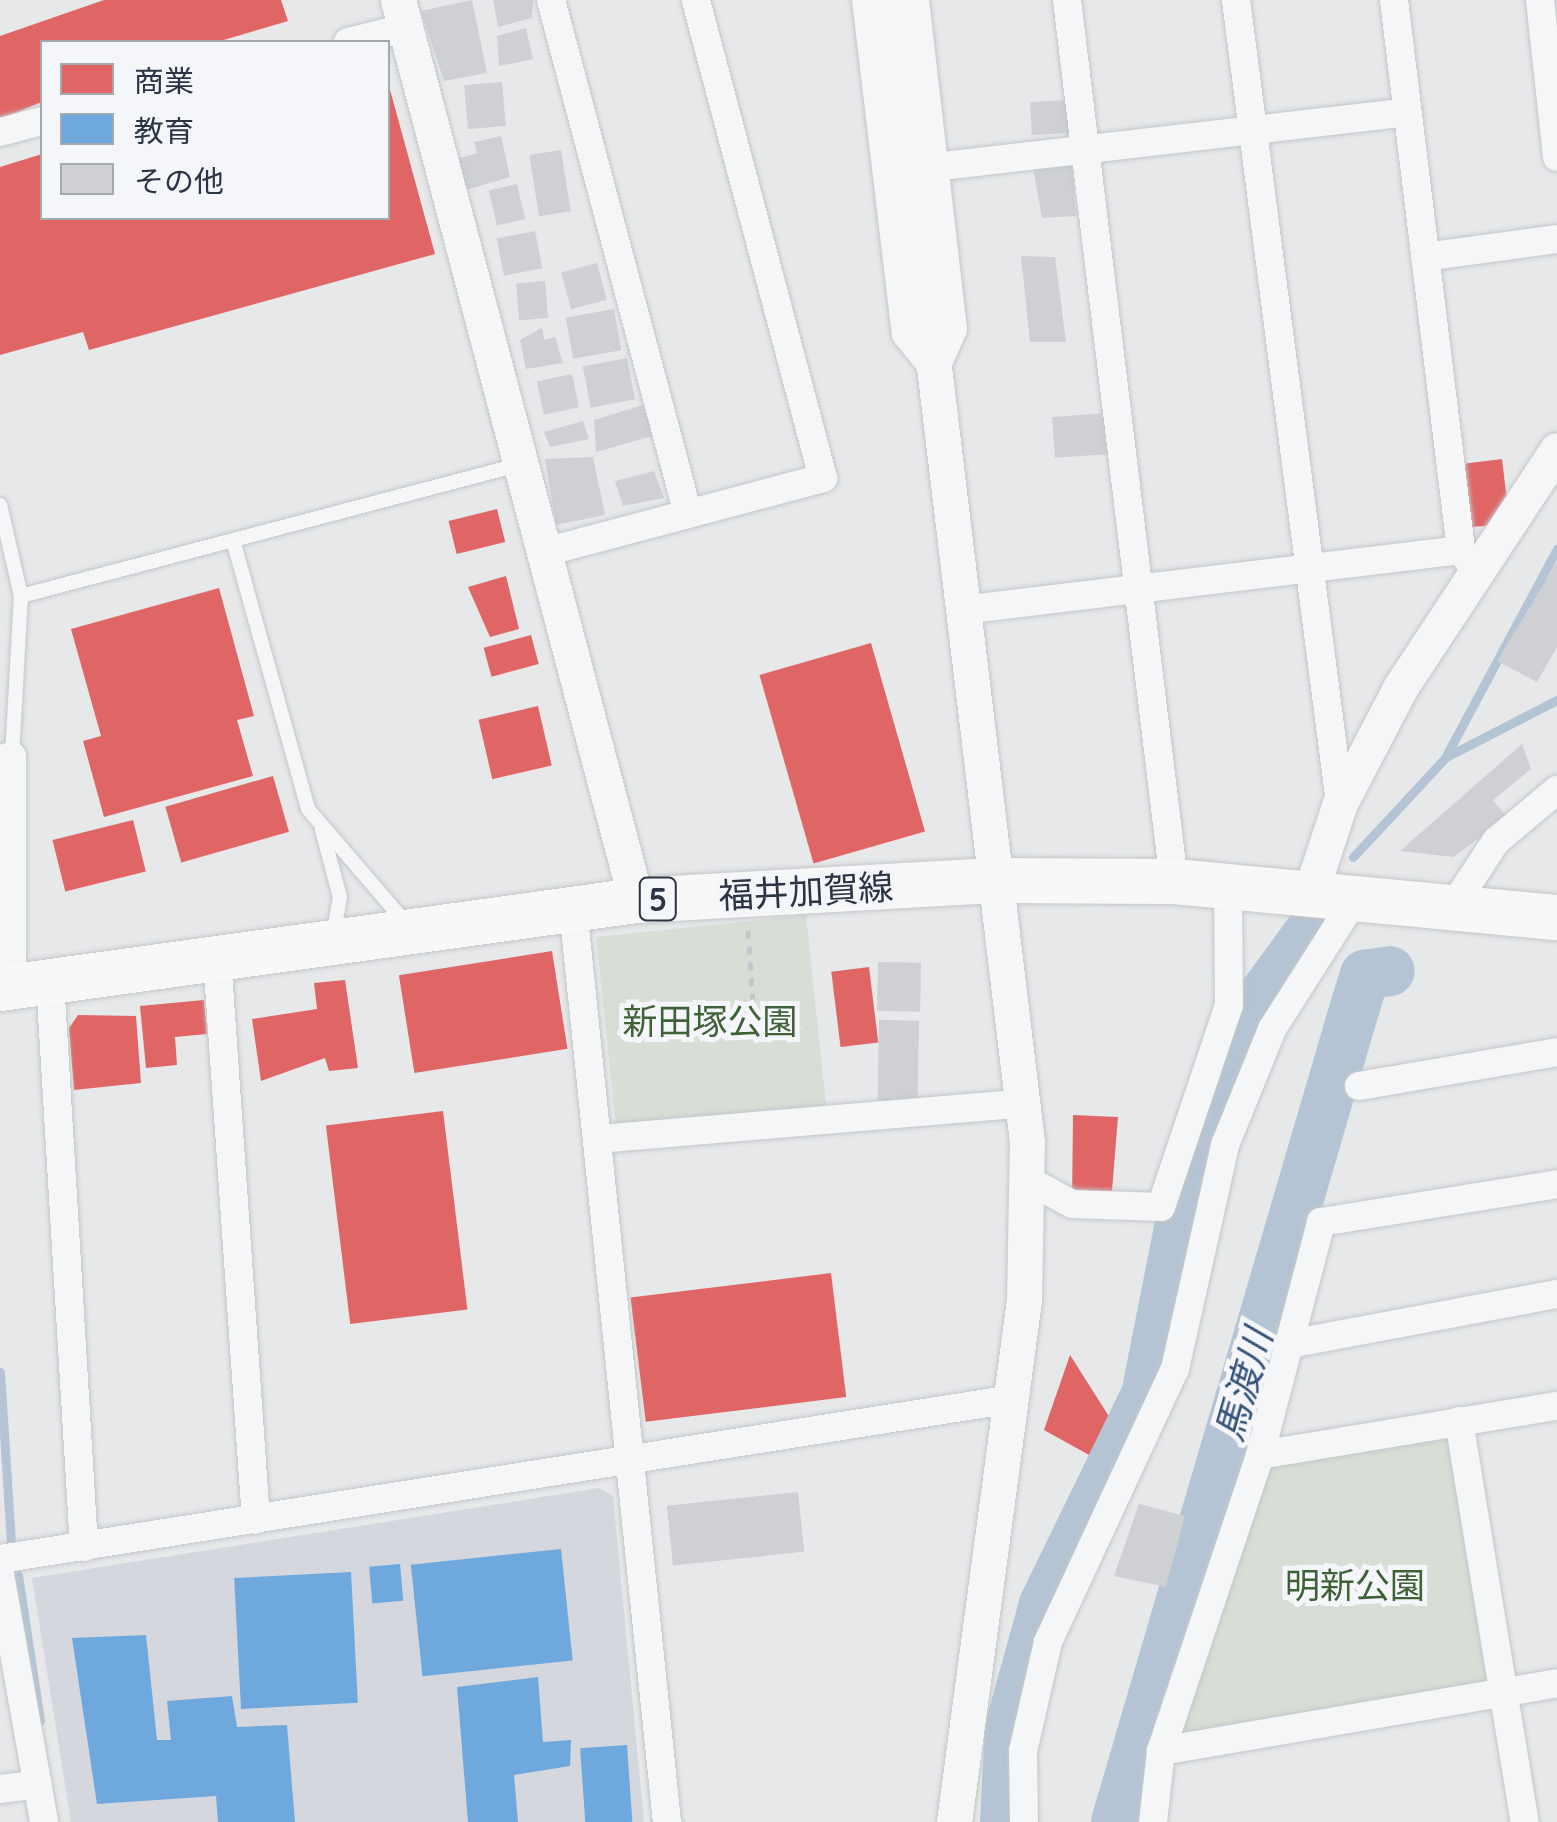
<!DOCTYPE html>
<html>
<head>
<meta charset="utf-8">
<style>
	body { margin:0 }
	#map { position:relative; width:1557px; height:1822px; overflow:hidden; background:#e6e8ea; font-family:Quicksand,"Noto Sans JP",sans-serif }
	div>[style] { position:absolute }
	.built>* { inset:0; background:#d4d7dd }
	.green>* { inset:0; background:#d6ded6; transform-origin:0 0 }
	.shops>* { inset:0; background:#e06666; transform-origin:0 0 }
	.schools>* { inset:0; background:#6fa8dc; transform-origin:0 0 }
	.stream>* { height:9px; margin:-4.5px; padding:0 4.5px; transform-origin:4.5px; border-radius:4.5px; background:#b4c4d5 }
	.river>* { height:50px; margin:-25px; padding:0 25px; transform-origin:25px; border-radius:25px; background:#b4c4d5 }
	.building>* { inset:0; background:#ced0d3; transform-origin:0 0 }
	.path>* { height:5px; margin-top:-2.5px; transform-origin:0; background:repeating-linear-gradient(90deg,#c5c6ca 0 8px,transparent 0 16px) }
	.roads { filter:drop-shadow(0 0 2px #c4c6c8) drop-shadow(0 0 2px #c4c6c8) }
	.service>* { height:14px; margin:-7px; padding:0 7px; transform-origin:7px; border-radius:7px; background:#f5f6f7 }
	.minor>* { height:28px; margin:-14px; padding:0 14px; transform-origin:14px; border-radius:14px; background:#f5f6f7 }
	.tertiary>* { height:35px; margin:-17.5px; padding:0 17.5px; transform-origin:17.5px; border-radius:17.5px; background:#f5f6f7 }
	.primary>* { height:45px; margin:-22.5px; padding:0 22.5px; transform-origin:22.5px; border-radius:22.5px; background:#f8f8f8 }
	span { translate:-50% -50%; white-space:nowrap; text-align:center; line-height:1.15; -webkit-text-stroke:10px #f4f6f9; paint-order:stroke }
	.shield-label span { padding:2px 8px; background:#f4f6f9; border:2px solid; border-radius:8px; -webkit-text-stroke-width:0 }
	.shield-label { font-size:32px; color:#2b3445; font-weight:700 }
	.street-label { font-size:35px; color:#2b3445 }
	.park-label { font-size:35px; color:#3f6138 }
	.water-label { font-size:38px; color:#34527a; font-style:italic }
	.legend { position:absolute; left:40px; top:40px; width:350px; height:180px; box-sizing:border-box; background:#f4f6f9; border:2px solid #a4a8b1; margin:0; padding:12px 18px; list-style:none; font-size:30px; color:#2b3445 }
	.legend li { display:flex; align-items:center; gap:20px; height:50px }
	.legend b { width:50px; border:2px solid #a4a8b1 }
</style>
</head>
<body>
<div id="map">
	<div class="built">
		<div style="clip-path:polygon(599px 1488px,613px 1496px,644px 1822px,71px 1822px,32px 1578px)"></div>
	</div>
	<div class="green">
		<div style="left:806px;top:915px;width:198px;height:211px;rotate:84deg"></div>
		<div style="clip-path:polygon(1459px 1421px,1504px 1692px,1161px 1751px,1260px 1455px)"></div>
	</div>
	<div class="shops">
		<div style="clip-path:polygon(104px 0,281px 0,288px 21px,217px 42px,42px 42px,42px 102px,0 119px,0 36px)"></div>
		<div style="clip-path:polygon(389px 86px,435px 254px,89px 350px,83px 332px,0 355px,0 167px,42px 154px,42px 218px,388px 218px)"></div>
		<div style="clip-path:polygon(1502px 459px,1508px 509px,1498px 525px,1471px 527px,1462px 464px)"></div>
		<div style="left:497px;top:509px;width:34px;height:50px;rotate:76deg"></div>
		<div style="clip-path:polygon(506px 576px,519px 629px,490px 637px,468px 587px)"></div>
		<div style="clip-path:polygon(219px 588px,254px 716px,237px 720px,253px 776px,104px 817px,83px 741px,101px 736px,71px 629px)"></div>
		<div style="left:531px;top:635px;width:30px;height:49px;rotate:75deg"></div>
		<div style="left:871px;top:643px;width:196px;height:116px;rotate:74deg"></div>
		<div style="left:538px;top:706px;width:61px;height:61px;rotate:77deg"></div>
		<div style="left:273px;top:776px;width:58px;height:112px;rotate:74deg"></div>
		<div style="left:133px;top:820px;width:53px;height:83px;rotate:76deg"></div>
		<div style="left:552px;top:951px;width:99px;height:155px;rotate:81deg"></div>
		<div style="left:869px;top:967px;width:76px;height:38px;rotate:83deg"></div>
		<div style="clip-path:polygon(345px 980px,358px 1068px,329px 1071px,325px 1058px,261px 1081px,252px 1019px,317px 1009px,314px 983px)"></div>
		<div style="clip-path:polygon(204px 1000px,207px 1034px,175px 1037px,177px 1065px,146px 1068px,140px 1006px)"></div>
		<div style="clip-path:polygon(78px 1015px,136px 1016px,141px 1083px,74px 1090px,69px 1028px)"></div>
		<div style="left:443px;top:1111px;width:200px;height:118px;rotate:83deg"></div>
		<div style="clip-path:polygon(1073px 1115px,1118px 1117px,1111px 1203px,1072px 1204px)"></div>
		<div style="left:831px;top:1273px;width:125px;height:202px;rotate:83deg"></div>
		<div style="clip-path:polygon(1070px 1355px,1110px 1418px,1089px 1455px,1044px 1430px)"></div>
	</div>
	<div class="schools">
		<div style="left:561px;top:1549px;width:112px;height:151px;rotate:84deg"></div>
		<div style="left:400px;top:1564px;width:37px;height:31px;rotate:85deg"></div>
		<div style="left:351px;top:1572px;width:131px;height:117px;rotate:87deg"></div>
		<div style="clip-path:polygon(146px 1635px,157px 1740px,171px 1740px,167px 1701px,232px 1696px,237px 1727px,287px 1725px,295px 1822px,218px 1822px,216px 1796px,97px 1804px,72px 1638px)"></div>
		<div style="clip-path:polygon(538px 1677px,543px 1742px,571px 1740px,570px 1766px,514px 1775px,518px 1822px,468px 1822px,457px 1687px)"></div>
		<div style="left:627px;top:1745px;width:77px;height:47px;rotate:86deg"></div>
	</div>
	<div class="stream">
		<div style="left:1447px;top:754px;width:233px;rotate:-61.8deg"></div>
		<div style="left:1353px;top:857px;width:137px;rotate:-47.1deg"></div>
		<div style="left:1446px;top:757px;width:125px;rotate:-27.2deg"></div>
		<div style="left:0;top:1372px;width:169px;rotate:86.3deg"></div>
		<div style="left:18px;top:1575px;width:147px;rotate:81.4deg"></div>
	</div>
	<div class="river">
		<div style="left:1005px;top:1822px;width:95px;rotate:-87deg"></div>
		<div style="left:1010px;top:1727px;width:128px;rotate:-74.5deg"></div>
		<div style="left:1044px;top:1604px;width:233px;rotate:-64deg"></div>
		<div style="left:1146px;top:1395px;width:237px;rotate:-78.8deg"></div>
		<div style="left:1192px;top:1162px;width:178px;rotate:-67.2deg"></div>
		<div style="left:1261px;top:998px;width:88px;rotate:-53.8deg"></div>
		<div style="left:1116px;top:1822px;width:849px;rotate:-73.66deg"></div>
		<div style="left:1355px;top:1007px;width:34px;rotate:-73deg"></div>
		<div style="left:1365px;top:975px;width:25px;rotate:-9deg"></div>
	</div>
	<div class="building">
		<div style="clip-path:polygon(472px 0,487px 73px,444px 81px,421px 11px)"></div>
		<div style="clip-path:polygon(493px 0,533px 0,532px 18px,498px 27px)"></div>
		<div style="clip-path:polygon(526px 28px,533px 59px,499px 66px,497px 36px)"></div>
		<div style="left:502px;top:82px;width:44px;height:38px;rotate:85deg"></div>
		<div style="left:1068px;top:100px;width:33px;height:38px;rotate:87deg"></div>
		<div style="clip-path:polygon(501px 136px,510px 177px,463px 191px,457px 159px,477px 153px,474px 142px)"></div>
		<div style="left:561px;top:150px;width:62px;height:32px;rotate:81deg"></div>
		<div style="clip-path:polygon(1072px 163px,1076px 216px,1042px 218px,1033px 168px)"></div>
		<div style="left:517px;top:184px;width:36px;height:29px;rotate:77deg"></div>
		<div style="left:535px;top:231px;width:38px;height:39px;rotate:79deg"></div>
		<div style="clip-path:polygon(1021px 256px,1055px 257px,1066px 342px,1030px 342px)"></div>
		<div style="left:597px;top:263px;width:38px;height:37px;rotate:75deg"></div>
		<div style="left:545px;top:281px;width:37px;height:29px;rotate:85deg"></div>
		<div style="left:614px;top:309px;width:42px;height:49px;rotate:80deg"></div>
		<div style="clip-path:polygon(542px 328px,544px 340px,555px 337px,563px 363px,526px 369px,520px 340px)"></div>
		<div style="left:627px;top:358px;width:42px;height:45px;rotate:79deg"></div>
		<div style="left:572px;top:374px;width:34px;height:36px;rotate:78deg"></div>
		<div style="clip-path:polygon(643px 405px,653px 436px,596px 452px,594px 420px)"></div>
		<div style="left:1108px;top:413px;width:41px;height:56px;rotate:86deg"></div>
		<div style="clip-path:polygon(583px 421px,589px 439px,550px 447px,544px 432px)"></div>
		<div style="clip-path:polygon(593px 457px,605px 515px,556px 525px,545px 459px)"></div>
		<div style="clip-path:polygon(654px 471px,664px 498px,623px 506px,615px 481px)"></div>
		<div style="clip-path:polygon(1557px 562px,1557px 647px,1537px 682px,1497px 661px)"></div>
		<div style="clip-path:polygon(1522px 744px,1531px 769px,1493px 800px,1506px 816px,1493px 828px,1453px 857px,1400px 851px)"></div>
		<div style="left:878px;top:962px;width:43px;height:49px;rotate:1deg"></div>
		<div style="left:879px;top:1020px;width:40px;height:80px;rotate:1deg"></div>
		<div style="left:798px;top:1492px;width:60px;height:132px;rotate:84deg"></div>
		<div style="clip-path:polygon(1139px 1504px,1185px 1516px,1166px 1587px,1114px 1576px)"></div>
	</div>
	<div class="path">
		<div style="left:748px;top:930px;width:106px;rotate:86.2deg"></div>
	</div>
	<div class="roads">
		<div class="service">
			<div style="left:0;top:505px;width:93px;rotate:77deg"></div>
			<div style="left:233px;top:540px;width:279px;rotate:74.4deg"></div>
			<div style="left:308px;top:809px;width:149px;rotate:49.4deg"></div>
			<div style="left:12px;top:756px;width:160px;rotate:-86.8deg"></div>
			<div style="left:21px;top:596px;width:514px;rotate:-14.77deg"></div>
			<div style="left:322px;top:830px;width:69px;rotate:75deg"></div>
			<div style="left:340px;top:897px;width:40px;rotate:100deg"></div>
		</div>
		<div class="minor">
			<div style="left:551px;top:0;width:532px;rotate:75.08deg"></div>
			<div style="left:866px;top:0;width:336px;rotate:83.2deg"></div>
			<div style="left:906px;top:334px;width:46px;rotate:51.1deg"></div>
			<div style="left:935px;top:370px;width:45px;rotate:-66.3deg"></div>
			<div style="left:953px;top:329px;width:331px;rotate:-96.6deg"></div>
			<div style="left:1067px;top:0;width:887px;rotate:83.08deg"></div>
			<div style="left:1236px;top:0;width:810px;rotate:82.62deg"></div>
			<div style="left:1394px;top:0;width:554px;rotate:83.05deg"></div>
			<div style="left:1461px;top:550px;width:27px;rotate:56deg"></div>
			<div style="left:1540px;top:0;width:158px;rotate:83.8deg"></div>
			<div style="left:348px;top:42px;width:59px;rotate:-13.8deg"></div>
			<div style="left:0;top:132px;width:43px;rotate:-14.7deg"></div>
			<div style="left:934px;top:167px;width:476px;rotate:-6.6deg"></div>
			<div style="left:1425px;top:257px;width:133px;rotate:-7.8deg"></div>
			<div style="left:545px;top:552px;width:288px;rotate:-14.9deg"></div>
			<div style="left:823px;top:478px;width:495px;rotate:-104.9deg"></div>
			<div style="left:962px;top:610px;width:503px;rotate:-6.86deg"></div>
			<div style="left:0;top:759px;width:12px;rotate:-14deg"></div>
			<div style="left:12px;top:756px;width:230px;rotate:90deg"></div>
			<div style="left:1454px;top:905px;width:77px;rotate:-56.7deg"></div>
			<div style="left:1496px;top:841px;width:80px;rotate:-39.9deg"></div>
			<div style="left:573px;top:908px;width:919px;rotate:84.13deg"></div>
			<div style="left:217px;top:957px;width:564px;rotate:86.04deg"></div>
			<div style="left:50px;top:980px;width:568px;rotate:86.57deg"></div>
			<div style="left:1359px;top:1086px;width:201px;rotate:-9.7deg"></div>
			<div style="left:599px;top:1139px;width:428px;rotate:-4.8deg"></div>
			<div style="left:1028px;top:1180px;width:50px;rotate:28.6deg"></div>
			<div style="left:1072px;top:1204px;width:89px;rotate:1.9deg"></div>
			<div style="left:1161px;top:1207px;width:213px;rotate:-71.4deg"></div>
			<div style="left:1229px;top:1005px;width:120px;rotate:-90.5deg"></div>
			<div style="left:1295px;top:1343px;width:267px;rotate:-10.6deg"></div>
			<div style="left:1459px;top:1421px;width:406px;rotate:80.7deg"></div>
			<div style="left:1260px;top:1455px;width:241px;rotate:-75.3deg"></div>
			<div style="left:1321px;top:1222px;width:239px;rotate:-9.1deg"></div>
			<div style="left:0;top:1559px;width:1026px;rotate:-8.98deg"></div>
			<div style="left:0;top:1574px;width:252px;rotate:79.9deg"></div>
			<div style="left:1161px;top:1751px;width:402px;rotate:-9.7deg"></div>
			<div style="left:0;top:1789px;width:38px;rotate:-7deg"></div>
			<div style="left:1024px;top:1822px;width:71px;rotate:-90.8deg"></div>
			<div style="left:1023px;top:1751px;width:112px;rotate:-77.1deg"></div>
			<div style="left:1048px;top:1642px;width:301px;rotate:-65.1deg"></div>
			<div style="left:1175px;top:1369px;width:230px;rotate:-77.4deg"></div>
			<div style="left:1225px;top:1145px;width:125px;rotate:-67.9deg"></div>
			<div style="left:1272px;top:1029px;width:156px;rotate:-57.5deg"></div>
			<div style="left:1153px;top:1822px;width:71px;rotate:-83.6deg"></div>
			<div style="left:1161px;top:1751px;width:312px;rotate:-71.5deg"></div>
			<div style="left:1260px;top:1455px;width:301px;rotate:-9.4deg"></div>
		</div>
		<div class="tertiary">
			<div style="left:398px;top:0;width:931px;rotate:75.19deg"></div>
			<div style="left:890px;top:0;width:1150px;rotate:83.16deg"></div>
			<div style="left:1027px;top:1142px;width:158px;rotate:91.1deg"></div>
			<div style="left:1024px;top:1300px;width:527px;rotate:97.64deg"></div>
			<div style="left:1311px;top:891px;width:93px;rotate:-71.8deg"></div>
			<div style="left:1340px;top:803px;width:130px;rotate:-62.4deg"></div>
			<div style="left:1400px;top:688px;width:285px;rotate:-56.6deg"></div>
		</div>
		<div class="primary">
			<div style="left:0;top:988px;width:642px;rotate:-7.88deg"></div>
			<div style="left:636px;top:900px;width:362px;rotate:-3.2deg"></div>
			<div style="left:997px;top:880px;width:177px;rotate:0.3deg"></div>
			<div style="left:1174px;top:881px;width:385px;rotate:5.4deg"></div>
		</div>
	</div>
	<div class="shield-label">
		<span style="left:658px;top:899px">5</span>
	</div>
	<div class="street-label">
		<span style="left:806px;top:891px;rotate:-3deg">福井加賀線</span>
	</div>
	<div class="park-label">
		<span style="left:710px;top:1021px">新田塚公園</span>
		<span style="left:1355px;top:1585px">明新公園</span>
	</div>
	<div class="water-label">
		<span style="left:1244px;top:1385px;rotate:-74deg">馬渡川</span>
	</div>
	<ul class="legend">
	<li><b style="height:28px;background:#e06666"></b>商業</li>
	<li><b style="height:28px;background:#6fa8dc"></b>教育</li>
	<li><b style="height:28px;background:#ced0d3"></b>その他</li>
	</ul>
</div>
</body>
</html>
